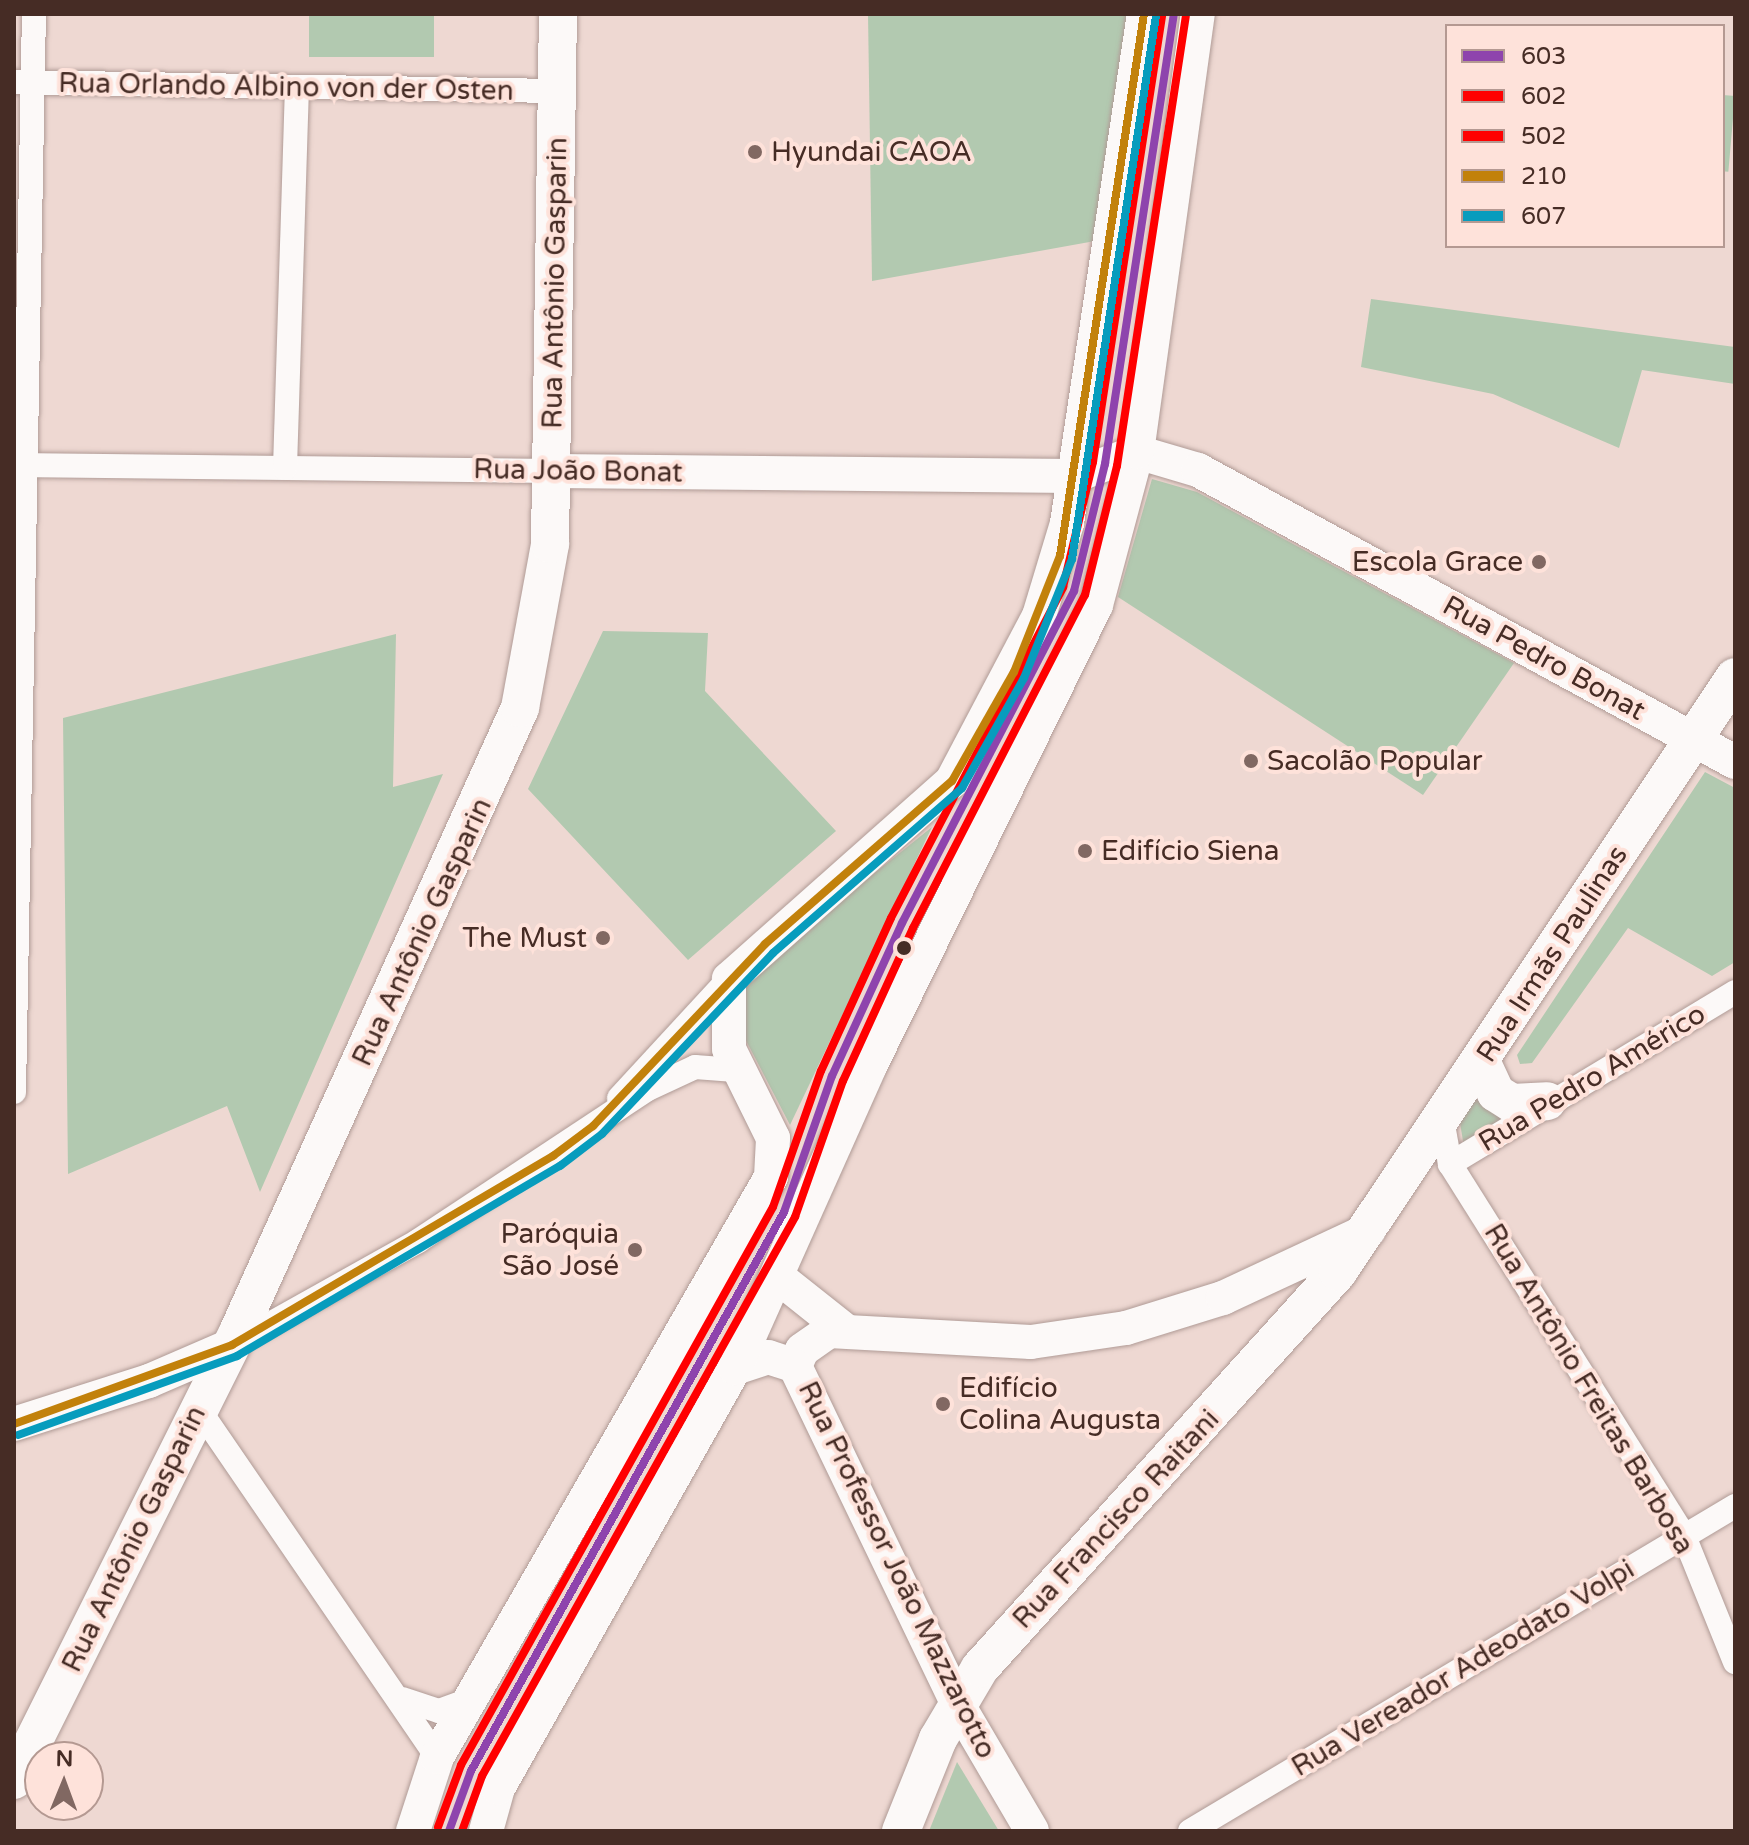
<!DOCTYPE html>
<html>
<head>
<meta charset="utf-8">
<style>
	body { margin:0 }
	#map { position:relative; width:1749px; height:1845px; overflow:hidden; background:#eed8d2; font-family:"Varela Round",sans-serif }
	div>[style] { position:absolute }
	.green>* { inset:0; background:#b2c9b0; transform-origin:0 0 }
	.roads { filter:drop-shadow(0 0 2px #b09b96) drop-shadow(0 0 2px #b09b96) }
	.street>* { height:24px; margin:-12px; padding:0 12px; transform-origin:12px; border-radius:12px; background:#fcf9f8 }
	.secondary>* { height:34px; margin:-17px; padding:0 17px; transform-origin:17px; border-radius:17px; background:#fcf9f8 }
	.primary>* { height:38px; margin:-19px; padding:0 19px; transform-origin:19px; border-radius:19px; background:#fcf9f8 }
	.bus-1>* { height:8px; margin:-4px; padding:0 4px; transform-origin:4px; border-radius:4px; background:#8e44ad }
	.bus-2>* { height:8px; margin:-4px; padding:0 4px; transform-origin:4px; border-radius:4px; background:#f00 }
	.bus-3>* { height:8px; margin:-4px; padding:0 4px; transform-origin:4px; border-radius:4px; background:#f00 }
	.bus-4>* { height:8px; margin:-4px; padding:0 4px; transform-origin:4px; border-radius:4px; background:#c2810b }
	.bus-5>* { height:8px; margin:-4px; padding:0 4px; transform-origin:4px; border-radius:4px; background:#079cbd }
	.dots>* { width:22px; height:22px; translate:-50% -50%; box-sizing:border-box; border:4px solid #fee2da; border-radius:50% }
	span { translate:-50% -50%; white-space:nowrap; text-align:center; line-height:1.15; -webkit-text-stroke:8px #fee2da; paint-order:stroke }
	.street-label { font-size:28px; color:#462c25 }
	.poi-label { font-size:28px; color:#462c25 }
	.left { translate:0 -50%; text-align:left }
	.right { translate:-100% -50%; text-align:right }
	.frame { position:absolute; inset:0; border:16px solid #462c25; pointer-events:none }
	.legend { position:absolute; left:1445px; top:24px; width:280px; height:224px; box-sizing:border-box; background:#fee2da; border:2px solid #b49992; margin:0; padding:10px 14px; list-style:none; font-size:24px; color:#462c25 }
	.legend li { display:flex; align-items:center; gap:16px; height:40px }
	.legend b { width:40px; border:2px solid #b49992 }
	.north { position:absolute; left:24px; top:1741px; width:80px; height:80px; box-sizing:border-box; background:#fee2da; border:2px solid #b49992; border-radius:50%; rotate:1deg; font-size:22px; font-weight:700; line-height:32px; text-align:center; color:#462c25 }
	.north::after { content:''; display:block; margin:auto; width:28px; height:36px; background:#816862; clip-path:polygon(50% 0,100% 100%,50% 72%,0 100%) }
</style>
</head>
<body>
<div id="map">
	<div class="green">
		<div style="left:309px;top:14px;width:125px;height:43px"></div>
		<div style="clip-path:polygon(868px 14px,1131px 14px,1095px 241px,872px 281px)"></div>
		<div style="left:1723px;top:95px;width:12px;height:76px;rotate:5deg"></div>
		<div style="clip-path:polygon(1371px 299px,1735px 347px,1735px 384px,1642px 370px,1619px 448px,1493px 394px,1361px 367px)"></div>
		<div style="clip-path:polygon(1152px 479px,1197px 492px,1514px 663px,1423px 795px,1118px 597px)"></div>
		<div style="clip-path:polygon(603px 631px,708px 633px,705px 691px,836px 831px,688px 960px,528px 789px)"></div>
		<div style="clip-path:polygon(396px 634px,393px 787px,443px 774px,260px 1192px,227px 1106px,68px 1174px,63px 718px)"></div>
		<div style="clip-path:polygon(1705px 772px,1735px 788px,1735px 962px,1712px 976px,1628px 928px,1532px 1063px,1520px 1064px,1517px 1055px)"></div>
		<div style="clip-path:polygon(932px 827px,790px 1125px,741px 1031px,745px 990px,755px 969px)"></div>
		<div style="clip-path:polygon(1481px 1091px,1508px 1115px,1464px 1147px,1460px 1123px)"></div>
		<div style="clip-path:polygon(957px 1762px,999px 1831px,929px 1831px)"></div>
	</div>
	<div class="roads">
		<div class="street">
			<div style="left:14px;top:82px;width:544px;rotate:0.95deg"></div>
			<div style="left:14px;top:465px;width:539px;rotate:0.64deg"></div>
			<div style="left:285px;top:468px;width:381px;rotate:-88.2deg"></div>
			<div style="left:14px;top:1092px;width:1078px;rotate:-88.94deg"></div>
			<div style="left:619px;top:1098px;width:162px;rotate:-47.3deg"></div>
			<div style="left:1442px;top:1119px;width:46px;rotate:79.9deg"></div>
			<div style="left:1450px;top:1164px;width:439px;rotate:57.8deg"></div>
			<div style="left:1684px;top:1536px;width:136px;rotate:68deg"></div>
			<div style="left:1450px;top:1164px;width:333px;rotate:-31.1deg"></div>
			<div style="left:234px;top:1344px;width:211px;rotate:-29.2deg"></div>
			<div style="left:418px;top:1241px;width:273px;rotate:-33.5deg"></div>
			<div style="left:646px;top:1090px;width:54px;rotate:-25.1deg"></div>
			<div style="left:695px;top:1067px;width:40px;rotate:4.3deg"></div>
			<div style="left:198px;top:1408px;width:423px;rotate:55.6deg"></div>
			<div style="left:402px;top:1699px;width:39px;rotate:18deg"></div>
			<div style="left:439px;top:1711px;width:32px;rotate:-20deg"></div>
			<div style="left:1190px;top:1831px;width:635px;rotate:-30.81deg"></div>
		</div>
		<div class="secondary">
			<div style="left:1137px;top:452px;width:64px;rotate:16.4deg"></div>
			<div style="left:1198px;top:470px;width:611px;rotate:28.54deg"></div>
			<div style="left:553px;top:471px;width:521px;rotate:0.55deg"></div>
			<div style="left:1074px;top:476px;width:67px;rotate:-20.9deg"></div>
			<div style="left:778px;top:1277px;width:87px;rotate:38.5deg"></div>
			<div style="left:795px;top:1366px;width:17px;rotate:-66deg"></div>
			<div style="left:802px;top:1350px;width:33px;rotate:-35deg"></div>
			<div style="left:829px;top:1331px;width:202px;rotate:3.1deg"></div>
			<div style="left:1031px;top:1342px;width:96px;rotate:-8.4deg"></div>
			<div style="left:1126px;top:1328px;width:102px;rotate:-17.2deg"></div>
			<div style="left:1223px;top:1298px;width:161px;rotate:-25deg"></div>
			<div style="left:735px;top:1368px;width:35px;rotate:-18deg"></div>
			<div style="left:768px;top:1357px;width:28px;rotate:18deg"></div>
			<div style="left:795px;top:1366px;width:374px;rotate:64.3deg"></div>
			<div style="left:957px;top:1703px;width:148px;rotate:59.6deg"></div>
			<div style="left:14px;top:1424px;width:142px;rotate:-17.7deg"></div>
			<div style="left:149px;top:1381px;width:90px;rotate:-23.4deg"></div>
			<div style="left:413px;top:1831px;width:78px;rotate:-72deg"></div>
			<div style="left:437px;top:1757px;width:669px;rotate:-60.06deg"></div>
			<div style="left:771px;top:1177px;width:39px;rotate:-87deg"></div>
			<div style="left:773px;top:1138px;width:99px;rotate:-116.3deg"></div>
			<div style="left:729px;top:1049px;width:70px;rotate:-90deg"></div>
			<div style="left:729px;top:979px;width:298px;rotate:-41.6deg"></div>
			<div style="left:952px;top:781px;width:187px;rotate:-62.2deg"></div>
			<div style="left:1039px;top:616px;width:97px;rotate:-73.2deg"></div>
			<div style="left:1067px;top:523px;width:515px;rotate:-81.4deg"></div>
			<div style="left:486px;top:1831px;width:45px;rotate:-74.4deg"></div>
			<div style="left:498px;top:1788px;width:482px;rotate:-60.6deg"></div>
			<div style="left:735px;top:1368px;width:331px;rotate:-65.9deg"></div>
			<div style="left:870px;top:1066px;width:513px;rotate:-63.88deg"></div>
			<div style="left:1096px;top:605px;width:158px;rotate:-75deg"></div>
			<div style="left:1137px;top:452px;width:442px;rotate:-82.1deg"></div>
		</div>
		<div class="primary">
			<div style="left:1481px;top:1061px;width:35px;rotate:65deg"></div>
			<div style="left:1496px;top:1093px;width:19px;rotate:32deg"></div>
			<div style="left:1512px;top:1103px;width:35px;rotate:-3deg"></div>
			<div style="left:14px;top:1780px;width:501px;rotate:-63.43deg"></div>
			<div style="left:238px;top:1332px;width:685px;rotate:-65.68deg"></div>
			<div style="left:520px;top:708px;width:167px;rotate:-79.6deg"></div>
			<div style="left:550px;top:544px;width:530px;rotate:-89.14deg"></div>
			<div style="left:901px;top:1831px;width:99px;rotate:-68.1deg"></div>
			<div style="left:938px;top:1739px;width:82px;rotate:-59.4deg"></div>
			<div style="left:980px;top:1668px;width:534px;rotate:-47.89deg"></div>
			<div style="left:1338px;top:1272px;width:715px;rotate:-56.29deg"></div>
		</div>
	</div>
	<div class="bus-1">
		<div style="left:449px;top:1831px;width:64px;rotate:-69.9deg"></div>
		<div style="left:471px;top:1771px;width:641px;rotate:-60.75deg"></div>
		<div style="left:784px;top:1212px;width:144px;rotate:-70.6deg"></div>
		<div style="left:832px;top:1076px;width:168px;rotate:-65.4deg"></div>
		<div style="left:902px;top:923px;width:374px;rotate:-62.6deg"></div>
		<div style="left:1074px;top:591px;width:131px;rotate:-76.3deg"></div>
		<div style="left:1105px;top:464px;width:455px;rotate:-81.3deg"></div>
	</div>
	<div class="bus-2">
		<div style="left:462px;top:1831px;width:59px;rotate:-70deg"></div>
		<div style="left:482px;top:1776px;width:641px;rotate:-60.75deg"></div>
		<div style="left:795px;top:1217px;width:144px;rotate:-70.6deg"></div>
		<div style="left:843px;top:1081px;width:168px;rotate:-65.4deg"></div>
		<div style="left:913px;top:928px;width:375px;rotate:-62.7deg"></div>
		<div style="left:1085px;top:595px;width:133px;rotate:-76.1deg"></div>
		<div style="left:1117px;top:466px;width:455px;rotate:-81.3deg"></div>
	</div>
	<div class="bus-3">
		<div style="left:438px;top:1827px;width:66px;rotate:-69.6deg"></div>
		<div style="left:461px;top:1765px;width:639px;rotate:-60.79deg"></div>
		<div style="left:773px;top:1207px;width:144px;rotate:-70.6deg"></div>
		<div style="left:821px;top:1071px;width:168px;rotate:-65.4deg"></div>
		<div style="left:891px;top:918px;width:373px;rotate:-62.5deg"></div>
		<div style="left:1063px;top:587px;width:129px;rotate:-76.5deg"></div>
		<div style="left:1093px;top:462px;width:453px;rotate:-81.2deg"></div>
	</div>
	<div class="bus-4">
		<div style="left:14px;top:1424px;width:232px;rotate:-19.9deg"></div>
		<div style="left:232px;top:1345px;width:373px;rotate:-30.5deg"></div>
		<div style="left:553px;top:1156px;width:50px;rotate:-36.9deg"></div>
		<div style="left:593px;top:1126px;width:250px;rotate:-46.6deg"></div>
		<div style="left:765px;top:944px;width:248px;rotate:-41.1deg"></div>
		<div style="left:952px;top:781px;width:125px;rotate:-60.4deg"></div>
		<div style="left:1014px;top:672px;width:125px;rotate:-68.4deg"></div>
		<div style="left:1060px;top:556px;width:548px;rotate:-81.19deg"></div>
	</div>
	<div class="bus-5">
		<div style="left:18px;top:1435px;width:233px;rotate:-19.8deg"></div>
		<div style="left:237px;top:1356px;width:375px;rotate:-30.5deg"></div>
		<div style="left:560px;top:1166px;width:53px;rotate:-37.3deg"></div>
		<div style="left:602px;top:1134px;width:249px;rotate:-46.6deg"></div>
		<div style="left:773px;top:953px;width:251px;rotate:-41.1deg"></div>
		<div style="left:962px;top:788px;width:126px;rotate:-60.6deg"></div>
		<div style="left:1024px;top:678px;width:128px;rotate:-68deg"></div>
		<div style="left:1072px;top:559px;width:549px;rotate:-81.21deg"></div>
	</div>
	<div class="dots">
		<div style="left:755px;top:152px;background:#816862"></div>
		<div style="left:1539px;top:562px;background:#816862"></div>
		<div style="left:1251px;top:761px;background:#816862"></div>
		<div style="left:1085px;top:851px;background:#816862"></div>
		<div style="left:603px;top:938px;background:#816862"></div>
		<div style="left:904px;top:948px;background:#462c25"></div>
		<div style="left:635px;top:1250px;background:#816862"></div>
		<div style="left:943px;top:1404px;background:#816862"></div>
	</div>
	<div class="street-label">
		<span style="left:286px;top:87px;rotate:1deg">Rua Orlando Albino von der Osten</span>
		<span style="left:555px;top:283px;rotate:-89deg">Rua Antônio Gasparin</span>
		<span style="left:578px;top:471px;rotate:1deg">Rua João Bonat</span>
		<span style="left:1544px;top:658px;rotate:29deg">Rua Pedro Bonat</span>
		<span style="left:422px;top:932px;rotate:-65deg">Rua Antônio Gasparin</span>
		<span style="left:1552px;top:954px;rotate:-57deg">Rua Irmãs Paulinas</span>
		<span style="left:1592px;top:1078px;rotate:-31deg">Rua Pedro Américo</span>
		<span style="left:1589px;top:1389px;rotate:59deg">Rua Antônio Freitas Barbosa</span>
		<span style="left:1116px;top:1519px;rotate:-47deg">Rua Francisco Raitani</span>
		<span style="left:134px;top:1539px;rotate:-64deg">Rua Antônio Gasparin</span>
		<span style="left:897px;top:1570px;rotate:64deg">Rua Professor João Mazzarotto</span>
		<span style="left:1463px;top:1668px;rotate:-31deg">Rua Vereador Adeodato Volpi</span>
	</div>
	<div class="poi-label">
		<span class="left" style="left:771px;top:152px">Hyundai CAOA</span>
		<span class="right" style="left:1523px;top:562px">Escola Grace</span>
		<span class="left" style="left:1267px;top:761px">Sacolão Popular</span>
		<span class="left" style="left:1101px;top:851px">Edifício Siena</span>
		<span class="right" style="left:587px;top:938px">The Must</span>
		<span class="right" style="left:619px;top:1250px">Paróquia<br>São José</span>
		<span class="left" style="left:959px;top:1404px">Edifício<br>Colina Augusta</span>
	</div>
	<div class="frame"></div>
	<ul class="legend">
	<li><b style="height:10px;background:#8e44ad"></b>603</li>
	<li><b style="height:10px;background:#f00"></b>602</li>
	<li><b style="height:10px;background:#f00"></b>502</li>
	<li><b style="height:10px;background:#c2810b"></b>210</li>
	<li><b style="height:10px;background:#079cbd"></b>607</li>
	</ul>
	<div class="north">N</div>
</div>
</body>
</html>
